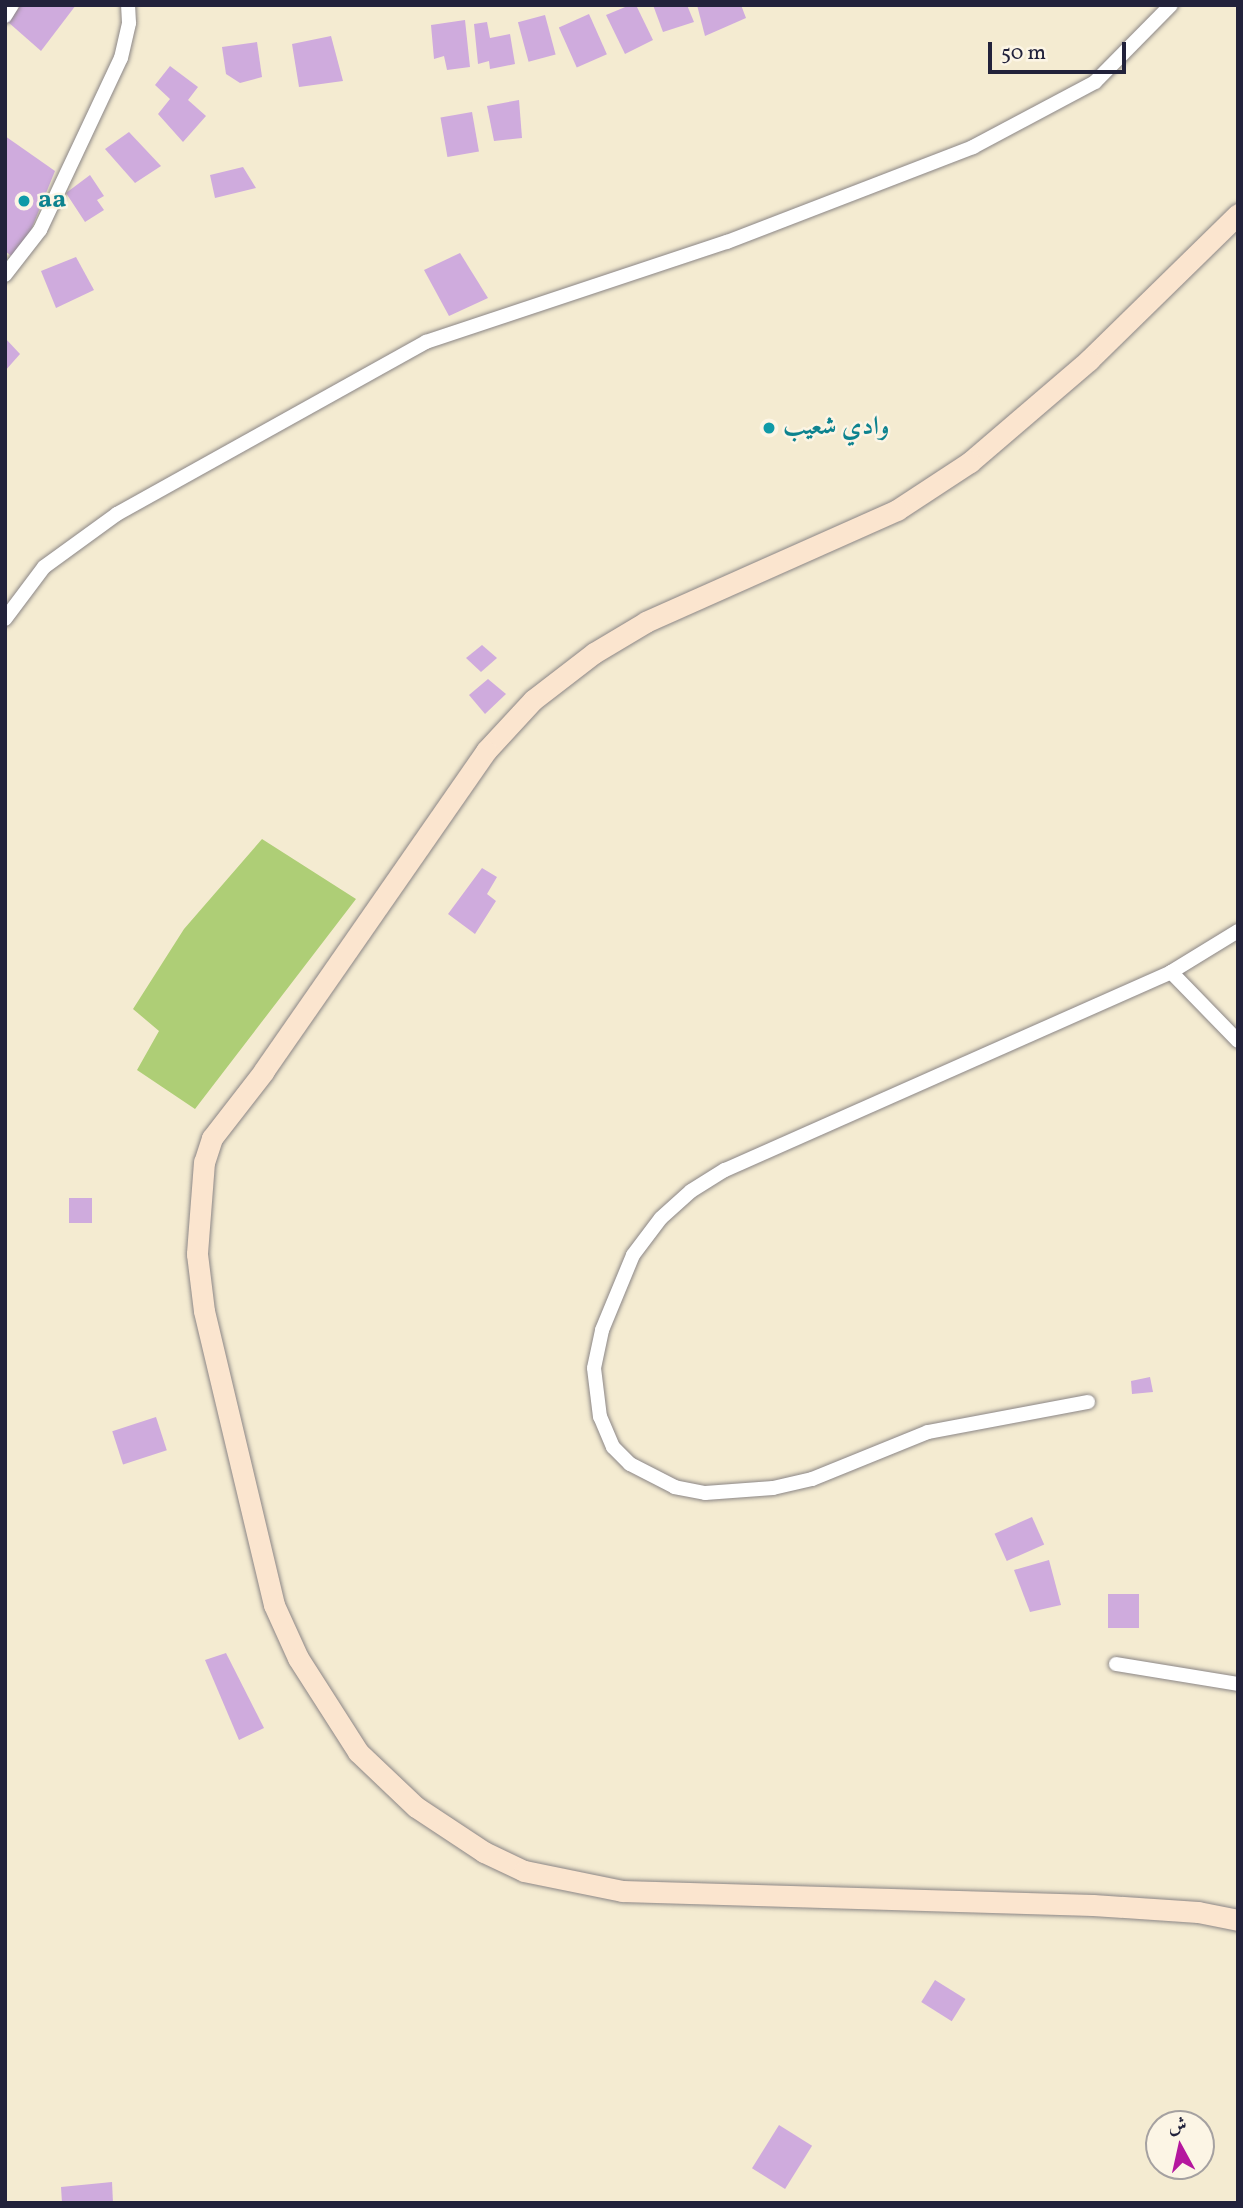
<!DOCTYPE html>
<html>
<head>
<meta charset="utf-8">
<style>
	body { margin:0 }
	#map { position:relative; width:1243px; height:2208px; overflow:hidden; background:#f4ebd1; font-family:Vollkorn,Amiri,serif }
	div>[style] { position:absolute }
	.green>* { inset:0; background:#aece76 }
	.building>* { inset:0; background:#cfabdd; transform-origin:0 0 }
	.roads { filter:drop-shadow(0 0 2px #8b8686) drop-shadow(0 0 2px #8b8686) }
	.street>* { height:14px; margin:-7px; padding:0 7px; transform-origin:7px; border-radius:7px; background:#fff }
	.secondary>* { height:21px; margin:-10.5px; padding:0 10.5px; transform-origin:10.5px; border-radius:10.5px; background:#fbe5cf }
	.dots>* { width:19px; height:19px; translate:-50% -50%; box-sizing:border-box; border:4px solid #fcf5e5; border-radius:50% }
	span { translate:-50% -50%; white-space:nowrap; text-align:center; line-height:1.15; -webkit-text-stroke:5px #fcf5e5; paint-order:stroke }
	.culture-label { font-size:26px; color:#0d838f; font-weight:700 }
	.left { translate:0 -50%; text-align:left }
	.frame { position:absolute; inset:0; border:7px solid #22223b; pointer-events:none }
	.north { position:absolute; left:1145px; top:2110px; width:70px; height:70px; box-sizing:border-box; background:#fcf5e5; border:2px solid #a5a1a1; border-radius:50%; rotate:352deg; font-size:19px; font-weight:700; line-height:28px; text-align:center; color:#22223b }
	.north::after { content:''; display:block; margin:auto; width:24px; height:32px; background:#b5179e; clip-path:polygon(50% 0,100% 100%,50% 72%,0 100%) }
	.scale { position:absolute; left:988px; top:42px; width:138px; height:32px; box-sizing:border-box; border:4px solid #22223b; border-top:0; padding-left:9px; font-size:21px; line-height:24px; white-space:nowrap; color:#22223b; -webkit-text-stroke:5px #fcf5e5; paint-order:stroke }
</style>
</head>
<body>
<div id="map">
	<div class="green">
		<div style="clip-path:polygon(262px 839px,356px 899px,195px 1109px,137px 1070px,159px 1031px,133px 1009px,184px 929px)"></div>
	</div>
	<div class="building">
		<div style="clip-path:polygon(21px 5px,76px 5px,41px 51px,8px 22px)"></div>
		<div style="clip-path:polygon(630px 5px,636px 5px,653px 40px,625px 54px,606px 15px)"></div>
		<div style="clip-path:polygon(653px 5px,687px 5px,694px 22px,663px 32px)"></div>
		<div style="clip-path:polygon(697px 5px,741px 5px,746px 18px,705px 36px)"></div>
		<div style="left:589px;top:14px;width:44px;height:33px;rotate:66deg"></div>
		<div style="left:545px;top:15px;width:41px;height:28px;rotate:75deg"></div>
		<div style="clip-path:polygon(465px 20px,470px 67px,447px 70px,444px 56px,434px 59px,431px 25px)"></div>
		<div style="clip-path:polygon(487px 22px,490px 38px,510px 34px,515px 64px,490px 69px,489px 61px,478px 64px,474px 24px)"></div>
		<div style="clip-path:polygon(331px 36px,343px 81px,299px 87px,292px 44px)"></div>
		<div style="clip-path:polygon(257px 42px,262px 77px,240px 83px,226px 74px,222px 47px)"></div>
		<div style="clip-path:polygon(170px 66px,198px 87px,188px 100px,206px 116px,183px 142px,158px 114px,170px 99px,155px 85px)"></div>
		<div style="clip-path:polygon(519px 100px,522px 138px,494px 141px,487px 106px)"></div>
		<div style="left:472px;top:112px;width:40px;height:32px;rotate:80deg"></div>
		<div style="clip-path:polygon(129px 132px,161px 166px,135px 183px,105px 149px)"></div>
		<div style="clip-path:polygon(5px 136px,55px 171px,31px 230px,14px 258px,5px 251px)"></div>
		<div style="clip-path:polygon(243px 167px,256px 188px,215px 198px,210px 175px)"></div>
		<div style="clip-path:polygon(90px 175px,104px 196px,97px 200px,104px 210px,85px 222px,66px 193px)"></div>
		<div style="clip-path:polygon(460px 253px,488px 298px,449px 316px,424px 270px)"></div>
		<div style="clip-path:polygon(76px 257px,94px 290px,56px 308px,41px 271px)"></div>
		<div style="clip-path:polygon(5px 338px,20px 354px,5px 371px)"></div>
		<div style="clip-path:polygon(482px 645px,497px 658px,481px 672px,466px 658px)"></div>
		<div style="clip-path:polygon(488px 679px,506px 694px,485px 714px,469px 695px)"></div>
		<div style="clip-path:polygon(482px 868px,497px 877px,487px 894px,496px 901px,475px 934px,448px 914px)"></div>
		<div style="left:92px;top:1198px;width:25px;height:23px;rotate:90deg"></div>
		<div style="clip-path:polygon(1150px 1377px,1153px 1392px,1132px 1394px,1131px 1381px)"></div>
		<div style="left:156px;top:1417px;width:35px;height:46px;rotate:72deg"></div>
		<div style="left:1032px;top:1517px;width:30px;height:41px;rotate:66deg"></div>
		<div style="clip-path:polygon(1049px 1560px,1061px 1605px,1030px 1612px,1014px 1570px)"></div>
		<div style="left:1108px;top:1594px;width:31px;height:34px"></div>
		<div style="clip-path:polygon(226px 1653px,264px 1728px,239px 1740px,205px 1660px)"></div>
		<div style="left:935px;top:1980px;width:36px;height:26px;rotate:32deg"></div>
		<div style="left:779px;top:2125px;width:39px;height:51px;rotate:32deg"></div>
		<div style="clip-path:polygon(112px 2182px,113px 2203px,62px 2203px,61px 2187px)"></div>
	</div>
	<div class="roads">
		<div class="street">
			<div style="left:5px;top:16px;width:13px;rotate:-58deg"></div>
			<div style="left:5px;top:275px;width:57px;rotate:-52.1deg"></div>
			<div style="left:40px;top:230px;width:190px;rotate:-64.8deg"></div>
			<div style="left:121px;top:58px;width:36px;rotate:-77deg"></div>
			<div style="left:129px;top:23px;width:18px;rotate:-93deg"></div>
			<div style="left:5px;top:619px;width:65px;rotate:-53.1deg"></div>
			<div style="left:44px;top:567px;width:90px;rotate:-36deg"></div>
			<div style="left:117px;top:514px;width:354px;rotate:-29.1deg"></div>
			<div style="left:426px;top:342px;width:317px;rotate:-18.4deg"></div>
			<div style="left:727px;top:242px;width:264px;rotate:-21.1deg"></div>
			<div style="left:973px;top:147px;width:138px;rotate:-28deg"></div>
			<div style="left:1095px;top:82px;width:108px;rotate:-45.4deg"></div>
			<div style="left:1238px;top:931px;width:79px;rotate:148.5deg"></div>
			<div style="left:1171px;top:972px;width:96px;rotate:45.8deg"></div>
			<div style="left:1088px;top:1402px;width:163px;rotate:169.4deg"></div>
			<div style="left:928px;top:1432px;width:125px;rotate:157.9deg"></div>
			<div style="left:812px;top:1479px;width:40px;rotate:167deg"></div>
			<div style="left:773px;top:1488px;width:68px;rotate:175.8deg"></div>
			<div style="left:705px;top:1493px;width:31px;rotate:-169deg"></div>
			<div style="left:675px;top:1487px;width:51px;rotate:-152.9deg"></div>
			<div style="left:630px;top:1464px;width:24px;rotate:-135deg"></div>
			<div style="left:613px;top:1447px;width:33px;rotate:-113deg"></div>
			<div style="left:600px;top:1417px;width:49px;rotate:-97deg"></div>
			<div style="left:594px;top:1368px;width:39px;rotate:-78deg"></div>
			<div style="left:602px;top:1330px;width:81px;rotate:-67.5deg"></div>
			<div style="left:633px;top:1255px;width:46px;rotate:-52.9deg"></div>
			<div style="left:661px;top:1218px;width:40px;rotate:-42deg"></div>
			<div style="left:691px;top:1191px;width:40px;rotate:-32deg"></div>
			<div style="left:725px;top:1170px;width:488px;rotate:-23.9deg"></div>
			<div style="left:1116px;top:1664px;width:124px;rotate:9.3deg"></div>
		</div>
		<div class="secondary">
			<div style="left:1238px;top:214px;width:209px;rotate:135.6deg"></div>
			<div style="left:1089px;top:360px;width:157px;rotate:139.4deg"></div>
			<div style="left:970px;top:462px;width:87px;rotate:146.7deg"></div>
			<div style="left:897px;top:510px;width:275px;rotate:156deg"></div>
			<div style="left:646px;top:622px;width:61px;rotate:149.2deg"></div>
			<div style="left:594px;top:653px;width:77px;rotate:142.4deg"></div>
			<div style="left:533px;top:700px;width:69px;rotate:132.7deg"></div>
			<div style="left:486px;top:751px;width:389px;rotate:124.8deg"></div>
			<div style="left:264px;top:1071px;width:85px;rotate:127.8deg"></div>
			<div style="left:212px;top:1138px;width:25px;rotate:108deg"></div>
			<div style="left:204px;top:1162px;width:92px;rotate:94.4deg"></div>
			<div style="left:197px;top:1254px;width:57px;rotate:83deg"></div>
			<div style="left:204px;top:1311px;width:302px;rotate:76.6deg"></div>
			<div style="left:274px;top:1605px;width:58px;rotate:65.6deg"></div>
			<div style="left:298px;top:1658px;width:112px;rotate:57.4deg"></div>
			<div style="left:358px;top:1752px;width:80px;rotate:43.5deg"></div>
			<div style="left:416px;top:1807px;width:82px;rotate:33.5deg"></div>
			<div style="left:484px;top:1852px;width:44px;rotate:25.4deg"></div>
			<div style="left:524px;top:1871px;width:100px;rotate:11.5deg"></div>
			<div style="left:622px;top:1891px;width:471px;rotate:1.7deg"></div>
			<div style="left:1093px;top:1905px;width:105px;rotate:3.8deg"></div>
			<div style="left:1198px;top:1912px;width:41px;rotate:11.3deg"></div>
		</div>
	</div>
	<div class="dots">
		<div style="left:24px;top:201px;background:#0f9aa8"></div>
		<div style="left:769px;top:428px;background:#0f9aa8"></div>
	</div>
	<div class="culture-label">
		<span class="left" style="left:38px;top:201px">aa</span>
		<span class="left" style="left:783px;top:428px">وادي شعيب</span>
	</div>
	<div class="frame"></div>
	<div class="north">ش</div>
	<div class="scale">50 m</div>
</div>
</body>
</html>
